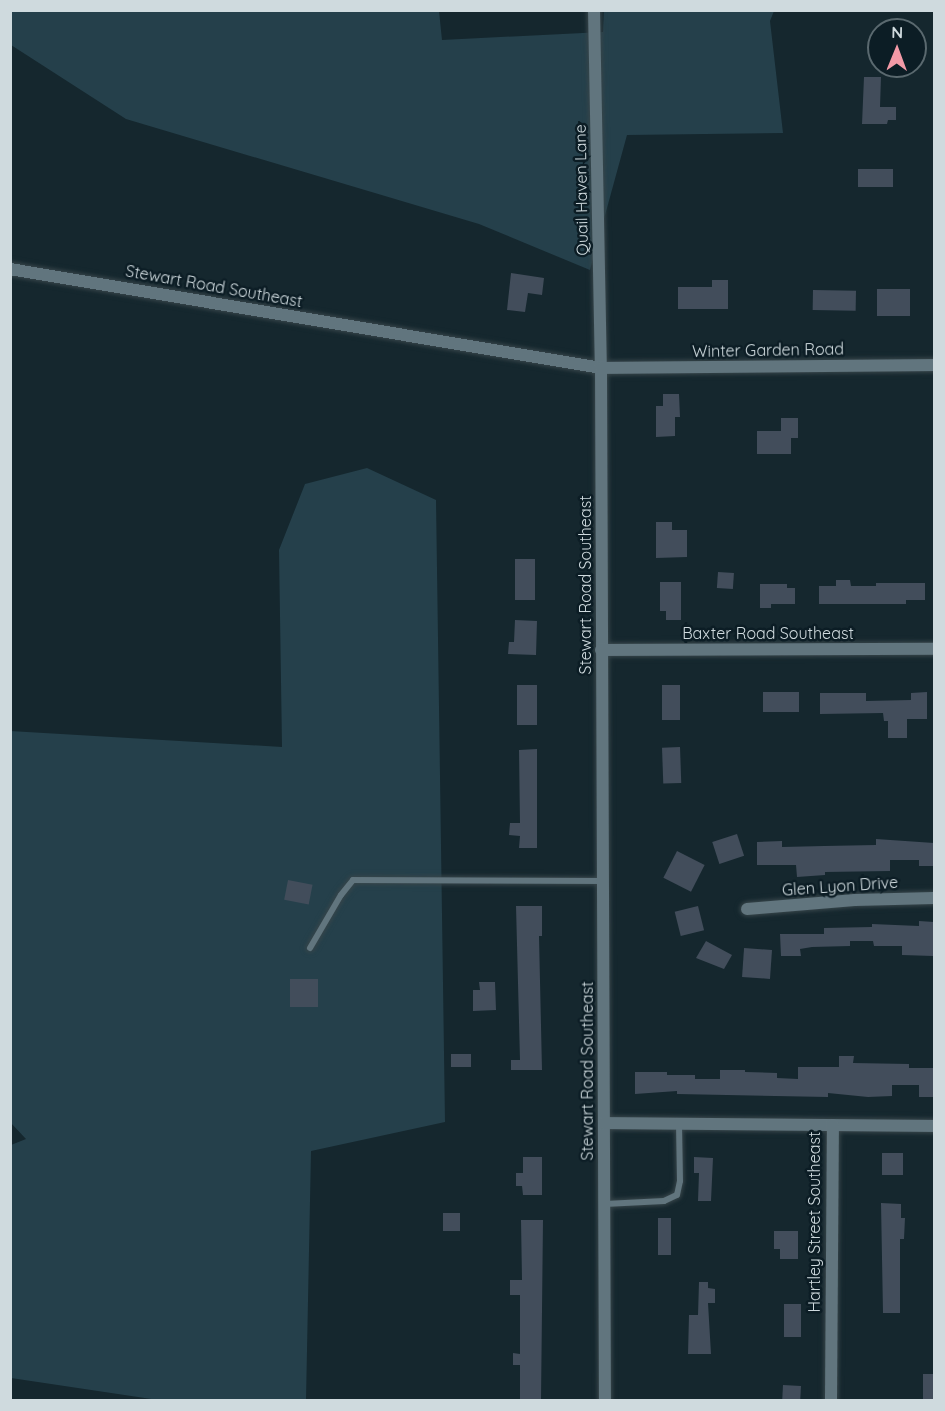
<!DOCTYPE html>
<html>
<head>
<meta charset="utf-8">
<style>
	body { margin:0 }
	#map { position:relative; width:945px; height:1411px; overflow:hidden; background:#15272e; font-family:Quicksand,sans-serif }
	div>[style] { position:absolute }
	.green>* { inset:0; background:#25404b }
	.building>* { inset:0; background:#424d5b; transform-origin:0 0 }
	.roads { filter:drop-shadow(0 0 2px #37454a) drop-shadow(0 0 2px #37454a) }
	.lane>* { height:6px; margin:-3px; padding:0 3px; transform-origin:3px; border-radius:3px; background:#61757e }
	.street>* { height:12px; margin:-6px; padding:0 6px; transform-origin:6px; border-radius:6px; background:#61757e }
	span { translate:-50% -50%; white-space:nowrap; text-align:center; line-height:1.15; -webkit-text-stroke:5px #0c1d25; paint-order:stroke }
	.street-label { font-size:16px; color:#cfdade }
	.frame { position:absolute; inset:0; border:12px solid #cfdade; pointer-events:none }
	.north { position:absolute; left:867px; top:18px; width:60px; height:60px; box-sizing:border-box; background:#0c1d25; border:2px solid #5a696f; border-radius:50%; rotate:1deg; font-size:16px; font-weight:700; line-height:24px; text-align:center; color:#cfdade }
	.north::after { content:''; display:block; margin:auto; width:21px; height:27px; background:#f39aa7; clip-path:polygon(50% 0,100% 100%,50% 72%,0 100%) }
</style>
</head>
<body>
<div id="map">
	<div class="green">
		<div style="clip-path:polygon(10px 11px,439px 11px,442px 40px,603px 32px,604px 11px,774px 11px,770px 21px,783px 133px,627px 135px,590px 270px,479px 224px,126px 119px,11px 45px)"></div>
		<div style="clip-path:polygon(367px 468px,436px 500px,445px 1122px,311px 1151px,306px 1400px,158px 1400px,11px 1378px,11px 1145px,26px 1139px,10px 1122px,10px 731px,282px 747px,279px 550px,305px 484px)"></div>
	</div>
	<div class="building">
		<div style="clip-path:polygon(864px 77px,881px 77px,880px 107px,896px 107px,896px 120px,888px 120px,887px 124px,862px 124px)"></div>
		<div style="left:858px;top:169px;width:35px;height:18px"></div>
		<div style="clip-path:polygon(511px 273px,544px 278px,542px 295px,528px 293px,525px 312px,507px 310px)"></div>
		<div style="clip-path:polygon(712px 280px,728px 280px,728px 309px,678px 309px,678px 287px,712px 287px)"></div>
		<div style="left:877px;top:289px;width:33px;height:27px"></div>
		<div style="left:813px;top:290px;width:43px;height:20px;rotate:1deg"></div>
		<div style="clip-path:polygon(663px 394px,679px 394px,680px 417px,675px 417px,675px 436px,656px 437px,656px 406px,663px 406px)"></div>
		<div style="clip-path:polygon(781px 418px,798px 418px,798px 438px,791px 438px,791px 454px,757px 454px,757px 431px,781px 431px)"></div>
		<div style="clip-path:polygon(656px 522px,672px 522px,672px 530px,687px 530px,687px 557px,656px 558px)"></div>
		<div style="left:515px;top:559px;width:20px;height:41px"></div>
		<div style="left:718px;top:572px;width:16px;height:16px;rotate:4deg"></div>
		<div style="clip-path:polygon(836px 580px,850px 580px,851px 586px,876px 586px,876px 583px,925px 583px,925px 600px,906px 600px,906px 604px,819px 604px,819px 586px,836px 586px)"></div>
		<div style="clip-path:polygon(660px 582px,681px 582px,681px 620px,666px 620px,666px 611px,660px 611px)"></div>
		<div style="clip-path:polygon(760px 584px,787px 584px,787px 588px,795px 588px,795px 604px,771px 604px,771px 608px,760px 608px)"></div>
		<div style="clip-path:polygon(515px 620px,537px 621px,536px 655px,508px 654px,509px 642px,514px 642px)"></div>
		<div style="left:517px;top:685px;width:20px;height:40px"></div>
		<div style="left:662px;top:685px;width:18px;height:35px"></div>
		<div style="left:763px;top:692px;width:36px;height:20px"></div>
		<div style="clip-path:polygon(927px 692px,927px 719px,907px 719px,907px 738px,888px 738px,888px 721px,884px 721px,883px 713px,820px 714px,820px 693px,866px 693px,866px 701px,911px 700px,911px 693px)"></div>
		<div style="left:680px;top:747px;width:36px;height:18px;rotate:88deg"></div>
		<div style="clip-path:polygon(537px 749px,537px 848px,519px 848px,520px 836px,509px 835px,510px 823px,520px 823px,519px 750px)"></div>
		<div style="left:737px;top:834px;width:23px;height:26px;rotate:72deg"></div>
		<div style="clip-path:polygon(876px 839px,934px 843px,934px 866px,919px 866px,919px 860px,890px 860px,890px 871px,825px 872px,825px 875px,797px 877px,796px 865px,757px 865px,757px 842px,782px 841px,782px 847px,824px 846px,876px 845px)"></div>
		<div style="left:677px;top:851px;width:31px;height:30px;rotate:27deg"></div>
		<div style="left:288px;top:880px;width:25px;height:20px;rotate:11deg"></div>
		<div style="clip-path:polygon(516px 906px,542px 906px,542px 936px,539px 936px,542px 1070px,511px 1070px,511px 1060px,520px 1060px)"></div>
		<div style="left:698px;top:906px;width:25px;height:24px;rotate:76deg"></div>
		<div style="clip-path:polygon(919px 921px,934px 922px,933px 956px,902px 955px,902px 946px,874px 946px,873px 941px,850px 941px,850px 946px,812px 947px,800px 949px,801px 956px,781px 956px,780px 934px,824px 934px,824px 928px,872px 927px,872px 924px,919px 926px)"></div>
		<div style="clip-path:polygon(706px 941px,732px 955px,724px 969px,696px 958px)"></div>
		<div style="left:772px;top:950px;width:29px;height:28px;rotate:94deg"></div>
		<div style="left:290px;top:979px;width:28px;height:28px"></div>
		<div style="clip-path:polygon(479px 982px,495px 982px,496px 1010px,473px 1011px,473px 990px,480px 990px)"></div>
		<div style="left:451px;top:1054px;width:20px;height:13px"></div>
		<div style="clip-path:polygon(839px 1056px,854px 1056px,853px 1063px,909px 1064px,909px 1068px,934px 1068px,934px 1097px,919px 1097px,919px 1085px,892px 1085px,892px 1096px,868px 1097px,828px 1093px,828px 1097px,677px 1094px,677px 1091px,635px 1094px,635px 1072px,667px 1072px,667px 1075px,695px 1075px,695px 1079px,720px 1079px,720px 1070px,745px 1070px,745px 1072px,777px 1073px,777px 1078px,798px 1079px,798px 1067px,839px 1067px)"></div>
		<div style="left:882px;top:1153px;width:21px;height:22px"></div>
		<div style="clip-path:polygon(523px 1157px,542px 1157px,542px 1195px,523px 1195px,522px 1186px,516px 1186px,516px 1173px,523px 1173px)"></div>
		<div style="clip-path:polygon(694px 1157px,713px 1158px,711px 1201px,698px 1201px,699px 1173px,694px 1173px)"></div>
		<div style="clip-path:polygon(881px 1203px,901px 1204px,901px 1218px,905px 1218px,904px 1239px,900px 1239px,900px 1313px,883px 1313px)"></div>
		<div style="left:443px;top:1213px;width:17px;height:18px"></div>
		<div style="left:658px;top:1218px;width:13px;height:37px"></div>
		<div style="clip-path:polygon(521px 1220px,543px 1220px,541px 1401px,520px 1401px,520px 1365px,513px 1365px,513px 1353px,520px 1354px,520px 1295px,510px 1295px,510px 1280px,522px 1280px)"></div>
		<div style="clip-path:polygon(774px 1231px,798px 1231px,798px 1259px,780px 1259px,780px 1249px,774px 1249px)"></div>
		<div style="clip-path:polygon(699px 1282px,708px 1282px,708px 1288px,715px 1289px,715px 1303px,708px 1303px,711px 1354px,688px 1354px,689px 1315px,698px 1315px)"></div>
		<div style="left:784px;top:1304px;width:17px;height:33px"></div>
		<div style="left:923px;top:1374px;width:11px;height:27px"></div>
		<div style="left:783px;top:1385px;width:18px;height:16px;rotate:3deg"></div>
	</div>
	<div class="roads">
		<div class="lane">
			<div style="left:310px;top:948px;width:61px;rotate:-59.7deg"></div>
			<div style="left:341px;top:895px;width:19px;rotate:-51deg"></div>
			<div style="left:353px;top:880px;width:250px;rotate:0.2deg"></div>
			<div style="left:605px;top:1204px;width:59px;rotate:-2.9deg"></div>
			<div style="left:664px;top:1201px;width:14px;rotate:-25deg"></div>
			<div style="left:677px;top:1195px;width:14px;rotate:-78deg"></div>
			<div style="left:680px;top:1181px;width:57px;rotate:-91deg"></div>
		</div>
		<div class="street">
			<div style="left:594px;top:10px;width:358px;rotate:88.9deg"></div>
			<div style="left:601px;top:368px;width:1032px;rotate:89.78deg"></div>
			<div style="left:10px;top:269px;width:599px;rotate:9.51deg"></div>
			<div style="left:601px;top:368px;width:333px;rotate:-0.5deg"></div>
			<div style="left:601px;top:650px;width:333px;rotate:-0.2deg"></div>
			<div style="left:747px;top:909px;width:108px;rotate:-4.8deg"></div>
			<div style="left:855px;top:900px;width:79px;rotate:-1.5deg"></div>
			<div style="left:604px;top:1123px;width:330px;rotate:0.5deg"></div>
			<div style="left:831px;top:1400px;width:275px;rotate:-89.6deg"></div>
		</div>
	</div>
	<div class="street-label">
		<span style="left:581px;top:190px;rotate:-91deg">Quail Haven Lane</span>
		<span style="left:214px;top:286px;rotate:10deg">Stewart Road Southeast</span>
		<span style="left:768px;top:350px;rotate:-1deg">Winter Garden Road</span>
		<span style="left:585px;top:585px;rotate:-90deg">Stewart Road Southeast</span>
		<span style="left:768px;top:633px">Baxter Road Southeast</span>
		<span style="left:840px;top:886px;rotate:-4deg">Glen Lyon Drive</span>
		<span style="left:587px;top:1071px;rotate:-90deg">Stewart Road Southeast</span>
		<span style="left:814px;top:1222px;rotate:-90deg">Hartley Street Southeast</span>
	</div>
	<div class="frame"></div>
	<div class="north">N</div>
</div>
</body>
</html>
